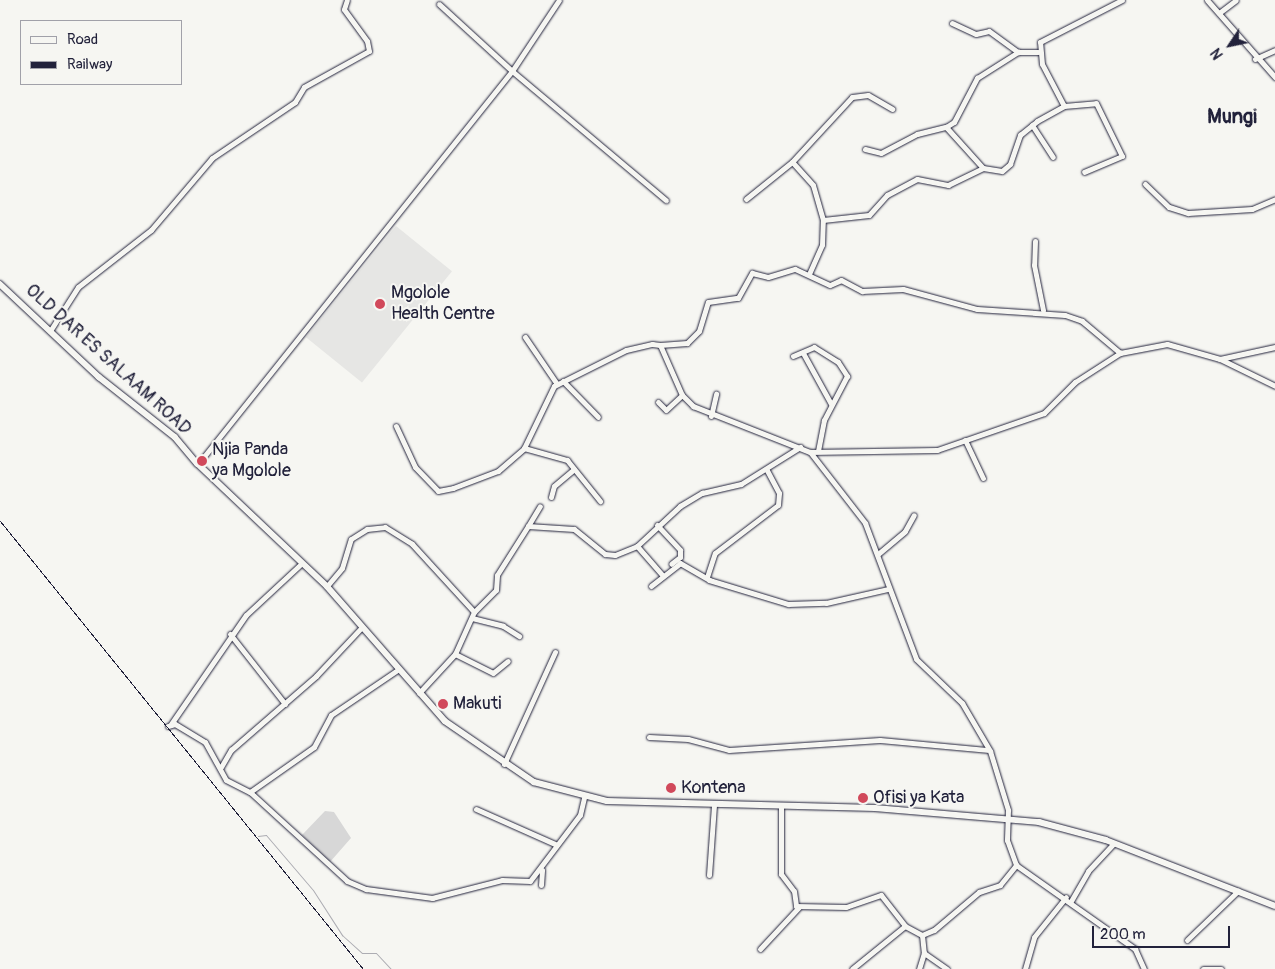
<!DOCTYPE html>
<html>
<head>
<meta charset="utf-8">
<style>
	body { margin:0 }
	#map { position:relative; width:1275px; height:969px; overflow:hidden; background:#f6f6f2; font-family:Pangolin,sans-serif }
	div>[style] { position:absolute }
	.built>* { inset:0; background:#e6e6e4; transform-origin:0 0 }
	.green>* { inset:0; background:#d7d7d7 }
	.stream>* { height:1px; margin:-0.5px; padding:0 0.5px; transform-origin:0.5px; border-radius:0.5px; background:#adadb3 }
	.roads { filter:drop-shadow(0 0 1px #22223b) drop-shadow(0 0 1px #22223b) }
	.minor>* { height:5px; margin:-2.5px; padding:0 2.5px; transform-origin:2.5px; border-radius:2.5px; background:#f6f6f2 }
	.tertiary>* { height:5.5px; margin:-2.75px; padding:0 2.75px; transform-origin:2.75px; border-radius:2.75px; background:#f6f6f2 }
	.rail>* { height:1px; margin:-0.5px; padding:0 0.5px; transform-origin:0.5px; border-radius:0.5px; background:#22223b }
	.dots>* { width:14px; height:14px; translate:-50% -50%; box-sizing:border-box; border:2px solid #f6f6f2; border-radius:50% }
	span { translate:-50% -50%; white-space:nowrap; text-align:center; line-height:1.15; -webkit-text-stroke:4px #f6f6f2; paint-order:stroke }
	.poi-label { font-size:18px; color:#22223b }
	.left { translate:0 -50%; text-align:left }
	.street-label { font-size:18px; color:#22223b }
	.quarter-label { font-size:20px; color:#22223b; font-weight:700 }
	.legend { position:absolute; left:20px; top:20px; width:162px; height:65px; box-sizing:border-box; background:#f6f6f2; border:1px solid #a1a1a9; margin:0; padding:6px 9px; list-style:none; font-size:15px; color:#22223b }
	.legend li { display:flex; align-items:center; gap:10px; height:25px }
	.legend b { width:25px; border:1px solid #a1a1a9 }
	.north { position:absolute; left:1205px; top:20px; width:50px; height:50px; -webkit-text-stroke:4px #f6f6f2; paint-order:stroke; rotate:236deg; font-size:14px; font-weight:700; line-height:20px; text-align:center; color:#22223b }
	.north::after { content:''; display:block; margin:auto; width:18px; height:22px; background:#22223b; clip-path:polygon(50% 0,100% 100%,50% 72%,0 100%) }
	.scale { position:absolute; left:1092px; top:926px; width:138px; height:22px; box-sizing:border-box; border:2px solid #22223b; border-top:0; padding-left:6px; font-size:15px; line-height:18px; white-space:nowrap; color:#22223b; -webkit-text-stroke:4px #f6f6f2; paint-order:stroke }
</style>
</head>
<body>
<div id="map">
	<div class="built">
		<div style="left:396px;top:226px;width:72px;height:143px;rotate:39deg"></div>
	</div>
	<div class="green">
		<div style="clip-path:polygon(325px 811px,334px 812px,351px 838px,330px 862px,302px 835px)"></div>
	</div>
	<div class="stream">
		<div style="left:258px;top:836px;width:8px;rotate:-7deg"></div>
		<div style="left:266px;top:835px;width:72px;rotate:49.5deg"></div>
		<div style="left:313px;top:890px;width:54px;rotate:57.2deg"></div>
		<div style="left:342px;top:935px;width:27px;rotate:42deg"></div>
		<div style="left:362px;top:953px;width:14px"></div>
		<div style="left:376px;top:953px;width:22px;rotate:47deg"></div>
	</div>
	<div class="roads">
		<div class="minor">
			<div style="left:1207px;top:0;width:103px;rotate:48.6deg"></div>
			<div style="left:439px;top:4px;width:99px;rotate:42.5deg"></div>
			<div style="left:512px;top:71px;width:201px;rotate:40deg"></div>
			<div style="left:1219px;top:13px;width:21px;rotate:-37deg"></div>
			<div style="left:952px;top:23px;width:26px;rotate:25deg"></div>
			<div style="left:976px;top:34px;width:13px;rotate:-13deg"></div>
			<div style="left:989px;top:31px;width:36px;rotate:36deg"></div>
			<div style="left:1018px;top:52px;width:20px"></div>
			<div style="left:1255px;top:59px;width:22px;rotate:-24deg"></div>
			<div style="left:1064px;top:106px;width:47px;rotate:-117.6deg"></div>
			<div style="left:1042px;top:64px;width:22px;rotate:-95deg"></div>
			<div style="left:1040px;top:42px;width:92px;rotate:-27.1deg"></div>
			<div style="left:1032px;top:125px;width:38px;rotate:57deg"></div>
			<div style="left:946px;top:127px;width:9px;rotate:-32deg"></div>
			<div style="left:954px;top:122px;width:50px;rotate:-62.4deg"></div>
			<div style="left:977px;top:78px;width:49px;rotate:-32.4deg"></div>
			<div style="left:865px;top:149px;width:16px;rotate:14deg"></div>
			<div style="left:881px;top:153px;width:41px;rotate:-27.8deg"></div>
			<div style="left:917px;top:134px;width:30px;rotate:-14deg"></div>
			<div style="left:946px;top:127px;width:55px;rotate:47.9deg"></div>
			<div style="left:983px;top:168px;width:19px;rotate:9deg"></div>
			<div style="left:1002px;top:171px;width:11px;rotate:-41deg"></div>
			<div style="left:1010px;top:164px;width:31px;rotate:-71deg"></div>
			<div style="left:1020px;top:135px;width:22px;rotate:-39deg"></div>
			<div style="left:1037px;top:121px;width:31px;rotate:-29deg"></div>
			<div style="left:1064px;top:106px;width:32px;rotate:-5deg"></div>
			<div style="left:1096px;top:103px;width:59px;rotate:63.9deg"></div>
			<div style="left:1122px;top:156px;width:41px;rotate:157.2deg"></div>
			<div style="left:1145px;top:184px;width:33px;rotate:44deg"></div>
			<div style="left:1169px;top:207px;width:20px;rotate:18deg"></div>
			<div style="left:1188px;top:213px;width:64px;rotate:-3.6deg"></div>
			<div style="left:1252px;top:209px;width:25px;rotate:-23deg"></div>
			<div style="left:746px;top:199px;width:59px;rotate:-38.8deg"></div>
			<div style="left:823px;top:220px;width:46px;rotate:-6.2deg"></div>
			<div style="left:869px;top:215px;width:27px;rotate:-48deg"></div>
			<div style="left:887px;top:195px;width:34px;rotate:-28deg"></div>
			<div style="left:917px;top:179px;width:32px;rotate:11deg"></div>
			<div style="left:948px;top:185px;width:39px;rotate:-26deg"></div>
			<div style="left:1035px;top:241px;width:24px;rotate:92deg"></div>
			<div style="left:1034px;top:265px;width:46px;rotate:78.7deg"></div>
			<div style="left:809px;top:274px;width:32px;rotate:-66deg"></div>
			<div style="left:822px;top:245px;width:25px;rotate:-88deg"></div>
			<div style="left:823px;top:220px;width:36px;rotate:-106deg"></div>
			<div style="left:813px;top:185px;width:31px;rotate:-132deg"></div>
			<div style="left:792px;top:162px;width:88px;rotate:-47.3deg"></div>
			<div style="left:852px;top:97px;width:16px;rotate:-7deg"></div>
			<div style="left:868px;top:95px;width:28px;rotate:30deg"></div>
			<div style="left:50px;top:331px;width:52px;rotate:-57.5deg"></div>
			<div style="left:78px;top:287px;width:93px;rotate:-38deg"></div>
			<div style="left:151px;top:230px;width:94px;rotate:-49.7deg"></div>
			<div style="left:212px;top:158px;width:100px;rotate:-34deg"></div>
			<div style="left:295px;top:102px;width:17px;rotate:-59deg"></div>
			<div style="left:304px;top:87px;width:74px;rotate:-29deg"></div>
			<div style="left:369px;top:51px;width:10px;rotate:-101deg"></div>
			<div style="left:367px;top:41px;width:39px;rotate:-126deg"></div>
			<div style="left:344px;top:9px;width:9px;rotate:-72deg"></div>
			<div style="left:525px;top:337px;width:57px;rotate:55.8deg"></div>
			<div style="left:660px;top:345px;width:27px;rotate:-4deg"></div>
			<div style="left:687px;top:343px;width:17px;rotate:-45deg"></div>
			<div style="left:699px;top:331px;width:30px;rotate:-73deg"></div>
			<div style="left:708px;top:302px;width:30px;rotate:-8deg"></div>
			<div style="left:738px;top:298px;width:29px;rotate:-61deg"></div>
			<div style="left:752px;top:273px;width:16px;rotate:14deg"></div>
			<div style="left:768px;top:277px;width:28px;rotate:-17deg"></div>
			<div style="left:795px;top:269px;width:38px;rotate:25deg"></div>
			<div style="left:830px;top:285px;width:12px;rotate:-24deg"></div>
			<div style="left:841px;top:280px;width:24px;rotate:28deg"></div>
			<div style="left:862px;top:291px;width:41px;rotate:-2.8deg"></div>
			<div style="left:903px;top:289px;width:77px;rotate:15.1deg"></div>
			<div style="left:977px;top:309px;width:88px;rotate:3.9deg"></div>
			<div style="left:1065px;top:315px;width:18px;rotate:19deg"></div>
			<div style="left:1082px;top:321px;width:50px;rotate:40.1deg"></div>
			<div style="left:803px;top:353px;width:58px;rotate:61.2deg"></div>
			<div style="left:793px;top:356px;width:23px;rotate:-23deg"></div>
			<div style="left:814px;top:347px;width:28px;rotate:32deg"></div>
			<div style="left:838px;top:362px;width:17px;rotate:57deg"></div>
			<div style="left:847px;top:376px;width:50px;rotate:117.6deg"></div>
			<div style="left:824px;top:420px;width:31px;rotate:101deg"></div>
			<div style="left:1220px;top:359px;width:56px;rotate:-12.3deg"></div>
			<div style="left:563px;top:381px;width:50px;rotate:45.8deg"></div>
			<div style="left:658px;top:402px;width:11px;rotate:45deg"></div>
			<div style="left:666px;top:410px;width:22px;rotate:-43deg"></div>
			<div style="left:711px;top:416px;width:23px;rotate:-77deg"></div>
			<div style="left:396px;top:426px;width:45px;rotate:65.1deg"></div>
			<div style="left:415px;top:467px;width:33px;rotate:46deg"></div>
			<div style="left:438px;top:491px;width:15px;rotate:-11deg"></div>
			<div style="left:453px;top:488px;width:48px;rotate:-20.7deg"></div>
			<div style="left:498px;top:471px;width:35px;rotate:-41deg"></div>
			<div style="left:524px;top:448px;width:69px;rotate:-64.2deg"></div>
			<div style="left:554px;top:386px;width:80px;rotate:-26.6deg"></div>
			<div style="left:626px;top:350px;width:27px;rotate:-13deg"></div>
			<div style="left:652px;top:344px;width:8px;rotate:7deg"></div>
			<div style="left:660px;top:345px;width:55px;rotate:66.3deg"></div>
			<div style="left:682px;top:395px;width:16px;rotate:45deg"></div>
			<div style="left:693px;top:406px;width:126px;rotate:21.5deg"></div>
			<div style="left:810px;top:452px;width:90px;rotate:52.2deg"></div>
			<div style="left:865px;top:523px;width:145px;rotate:69.4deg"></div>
			<div style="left:916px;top:659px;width:64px;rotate:43.7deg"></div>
			<div style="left:962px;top:703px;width:56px;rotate:59.7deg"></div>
			<div style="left:990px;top:751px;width:62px;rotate:73deg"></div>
			<div style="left:1008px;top:810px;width:30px;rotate:92deg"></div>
			<div style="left:1007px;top:840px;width:27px;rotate:70deg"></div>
			<div style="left:1016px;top:865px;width:146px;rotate:35.2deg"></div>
			<div style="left:1135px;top:949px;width:22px;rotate:66deg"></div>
			<div style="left:965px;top:440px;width:42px;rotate:64.7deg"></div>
			<div style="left:524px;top:448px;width:45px;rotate:15.6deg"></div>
			<div style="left:567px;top:460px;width:53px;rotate:51.2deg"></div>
			<div style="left:810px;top:452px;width:127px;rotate:-0.9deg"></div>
			<div style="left:937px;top:450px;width:113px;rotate:-19.1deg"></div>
			<div style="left:1044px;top:413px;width:44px;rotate:-45deg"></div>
			<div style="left:1075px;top:382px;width:54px;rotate:-32.8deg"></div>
			<div style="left:1120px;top:353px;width:48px;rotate:-10.8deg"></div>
			<div style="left:1167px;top:344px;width:55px;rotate:15.8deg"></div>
			<div style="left:1220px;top:359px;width:61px;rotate:26.1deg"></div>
			<div style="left:198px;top:464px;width:503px;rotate:-51.38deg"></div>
			<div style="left:512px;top:71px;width:85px;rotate:-56.5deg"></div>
			<div style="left:551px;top:497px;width:11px;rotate:-75deg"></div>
			<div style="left:554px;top:486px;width:26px;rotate:-40deg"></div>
			<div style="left:657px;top:525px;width:34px;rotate:47deg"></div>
			<div style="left:680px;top:550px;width:7px;rotate:90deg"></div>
			<div style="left:680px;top:557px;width:11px;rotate:142deg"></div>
			<div style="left:528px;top:526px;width:23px;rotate:-59deg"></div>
			<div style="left:637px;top:546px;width:38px;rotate:49deg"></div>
			<div style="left:878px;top:554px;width:35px;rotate:-40deg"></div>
			<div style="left:905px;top:531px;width:18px;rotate:-61deg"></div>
			<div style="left:707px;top:577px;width:25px;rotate:-72deg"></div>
			<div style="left:715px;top:553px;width:79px;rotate:-37.3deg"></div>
			<div style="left:778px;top:505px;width:12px;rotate:-85deg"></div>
			<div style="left:779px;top:493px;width:26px;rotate:-118deg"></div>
			<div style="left:327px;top:586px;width:23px;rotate:-50deg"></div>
			<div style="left:342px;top:568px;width:30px;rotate:-73deg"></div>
			<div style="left:351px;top:539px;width:19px;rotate:-32deg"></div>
			<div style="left:367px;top:529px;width:18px;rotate:-6deg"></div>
			<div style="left:385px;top:527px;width:32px;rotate:32deg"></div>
			<div style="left:412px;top:544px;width:92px;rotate:47.6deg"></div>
			<div style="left:651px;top:586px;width:37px;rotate:-38deg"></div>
			<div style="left:680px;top:563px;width:34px;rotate:30deg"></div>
			<div style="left:709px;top:580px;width:83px;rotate:16.9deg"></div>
			<div style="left:788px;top:604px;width:38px;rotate:-2deg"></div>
			<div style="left:826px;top:603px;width:64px;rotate:-12.7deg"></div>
			<div style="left:472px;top:618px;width:32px;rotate:14deg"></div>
			<div style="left:503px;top:626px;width:19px;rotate:32deg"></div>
			<div style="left:230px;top:634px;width:89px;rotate:51.8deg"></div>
			<div style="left:455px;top:654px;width:42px;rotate:26.6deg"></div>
			<div style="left:493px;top:673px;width:19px;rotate:-39deg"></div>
			<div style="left:419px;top:693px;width:53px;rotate:-47.3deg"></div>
			<div style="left:455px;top:654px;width:46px;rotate:-65.7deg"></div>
			<div style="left:474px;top:612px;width:31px;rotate:-45deg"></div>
			<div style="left:496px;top:590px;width:15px;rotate:-86deg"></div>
			<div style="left:497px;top:575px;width:58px;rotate:-57.7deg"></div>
			<div style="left:528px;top:526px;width:46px;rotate:3.7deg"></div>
			<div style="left:574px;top:529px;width:40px;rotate:39deg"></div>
			<div style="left:605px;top:554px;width:10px;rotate:6deg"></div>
			<div style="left:615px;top:555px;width:24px;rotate:-22deg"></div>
			<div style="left:637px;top:546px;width:59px;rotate:-42.9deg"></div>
			<div style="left:680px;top:506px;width:26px;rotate:-31deg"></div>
			<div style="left:702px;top:493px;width:40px;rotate:-13deg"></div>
			<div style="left:741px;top:484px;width:70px;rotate:-32.1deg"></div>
			<div style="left:171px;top:724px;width:132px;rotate:-55.5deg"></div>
			<div style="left:246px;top:615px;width:76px;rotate:-42.9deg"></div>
			<div style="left:168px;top:726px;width:7px;rotate:-16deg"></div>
			<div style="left:175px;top:724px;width:35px;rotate:31deg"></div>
			<div style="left:205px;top:742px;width:43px;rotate:61.1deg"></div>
			<div style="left:226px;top:780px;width:27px;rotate:27deg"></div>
			<div style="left:250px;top:792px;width:132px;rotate:42.5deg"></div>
			<div style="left:347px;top:881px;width:21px;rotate:23deg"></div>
			<div style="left:366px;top:889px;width:67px;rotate:7.8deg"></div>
			<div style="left:432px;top:898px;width:72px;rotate:-14.4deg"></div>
			<div style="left:502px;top:880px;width:28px;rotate:2deg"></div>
			<div style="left:530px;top:881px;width:83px;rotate:-52.9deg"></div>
			<div style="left:580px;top:815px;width:18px;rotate:-77deg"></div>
			<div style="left:649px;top:737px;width:39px;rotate:3deg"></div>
			<div style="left:688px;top:739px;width:42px;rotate:15deg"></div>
			<div style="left:729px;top:750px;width:151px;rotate:-3.8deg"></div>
			<div style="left:880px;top:740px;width:107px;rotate:5.3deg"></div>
			<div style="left:504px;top:764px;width:123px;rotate:-65.5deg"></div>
			<div style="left:221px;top:767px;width:20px;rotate:-60deg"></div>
			<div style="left:231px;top:750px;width:113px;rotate:-41deg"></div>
			<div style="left:316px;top:676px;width:67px;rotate:-46.8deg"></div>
			<div style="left:250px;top:792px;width:78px;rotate:-35.1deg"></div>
			<div style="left:314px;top:747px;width:36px;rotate:-62deg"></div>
			<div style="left:331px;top:715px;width:82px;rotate:-34.1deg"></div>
			<div style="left:781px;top:805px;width:69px;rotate:90deg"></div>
			<div style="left:781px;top:874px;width:21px;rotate:53deg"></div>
			<div style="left:794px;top:891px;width:15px;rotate:82deg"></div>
			<div style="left:796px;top:906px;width:50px;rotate:1.1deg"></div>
			<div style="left:846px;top:907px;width:37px;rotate:-19deg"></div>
			<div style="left:881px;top:895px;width:39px;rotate:52deg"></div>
			<div style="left:476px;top:809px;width:86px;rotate:23.9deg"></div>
			<div style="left:709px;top:875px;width:70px;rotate:-85.9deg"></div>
			<div style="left:541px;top:885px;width:15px;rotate:-86deg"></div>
			<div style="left:1071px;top:901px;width:34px;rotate:-60deg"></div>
			<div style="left:1088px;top:871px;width:38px;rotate:-47deg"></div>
			<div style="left:922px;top:935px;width:18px;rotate:84deg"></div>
			<div style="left:924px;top:953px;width:28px;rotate:35deg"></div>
			<div style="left:1187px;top:940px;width:71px;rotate:-43.9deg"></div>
			<div style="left:760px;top:949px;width:57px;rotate:-47.1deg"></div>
			<div style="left:852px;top:969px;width:68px;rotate:-39.1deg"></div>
			<div style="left:905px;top:926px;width:19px;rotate:28deg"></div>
			<div style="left:922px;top:935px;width:13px;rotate:-23deg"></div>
			<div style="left:934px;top:930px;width:59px;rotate:-40.2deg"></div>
			<div style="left:979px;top:892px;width:22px;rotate:-18deg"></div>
			<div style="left:1000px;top:885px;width:26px;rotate:-51deg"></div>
			<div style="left:919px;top:969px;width:17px;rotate:-73deg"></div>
			<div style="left:1025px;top:969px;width:33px;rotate:-74deg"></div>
			<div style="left:1034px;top:937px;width:51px;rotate:-51.3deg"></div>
			<div style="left:1203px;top:969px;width:18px"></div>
		</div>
		<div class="tertiary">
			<div style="left:0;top:284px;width:136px;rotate:43.2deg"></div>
			<div style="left:99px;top:377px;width:97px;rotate:38.3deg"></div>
			<div style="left:175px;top:437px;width:35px;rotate:50deg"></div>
			<div style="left:198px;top:464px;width:178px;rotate:43.4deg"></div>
			<div style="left:327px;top:586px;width:179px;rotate:48.8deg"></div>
			<div style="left:445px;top:721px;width:108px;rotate:34.4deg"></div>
			<div style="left:534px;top:782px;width:75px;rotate:14.6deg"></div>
			<div style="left:607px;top:801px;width:268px;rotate:1.5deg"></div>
			<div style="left:875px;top:808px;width:165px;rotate:4.9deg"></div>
			<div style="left:1039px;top:822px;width:69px;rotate:15deg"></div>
			<div style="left:1106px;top:840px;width:181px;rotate:21.3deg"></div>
		</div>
	</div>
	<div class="rail">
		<div style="left:0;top:521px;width:577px;rotate:50.98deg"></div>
	</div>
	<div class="dots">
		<div style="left:380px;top:304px;background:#d1495b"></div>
		<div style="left:202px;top:461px;background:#d1495b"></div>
		<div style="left:443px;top:704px;background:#d1495b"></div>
		<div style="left:671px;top:788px;background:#d1495b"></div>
		<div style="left:863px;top:798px;background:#d1495b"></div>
	</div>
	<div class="poi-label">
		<span class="left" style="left:391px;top:304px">Mgolole<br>Health Centre</span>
		<span class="left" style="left:212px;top:461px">Njia Panda<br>ya Mgolole</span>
		<span class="left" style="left:453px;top:704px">Makuti</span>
		<span class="left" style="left:681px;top:788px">Kontena</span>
		<span class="left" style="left:873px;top:798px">Ofisi ya Kata</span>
	</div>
	<div class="street-label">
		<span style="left:108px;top:360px;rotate:42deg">OLD DAR ES SALAAM ROAD</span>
	</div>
	<div class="quarter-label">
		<span style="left:1232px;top:116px">Mungi</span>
	</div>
	<ul class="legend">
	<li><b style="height:6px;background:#f6f6f2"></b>Road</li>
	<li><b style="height:6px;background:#22223b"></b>Railway</li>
	</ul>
	<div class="north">N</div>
	<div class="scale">200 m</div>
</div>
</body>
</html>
